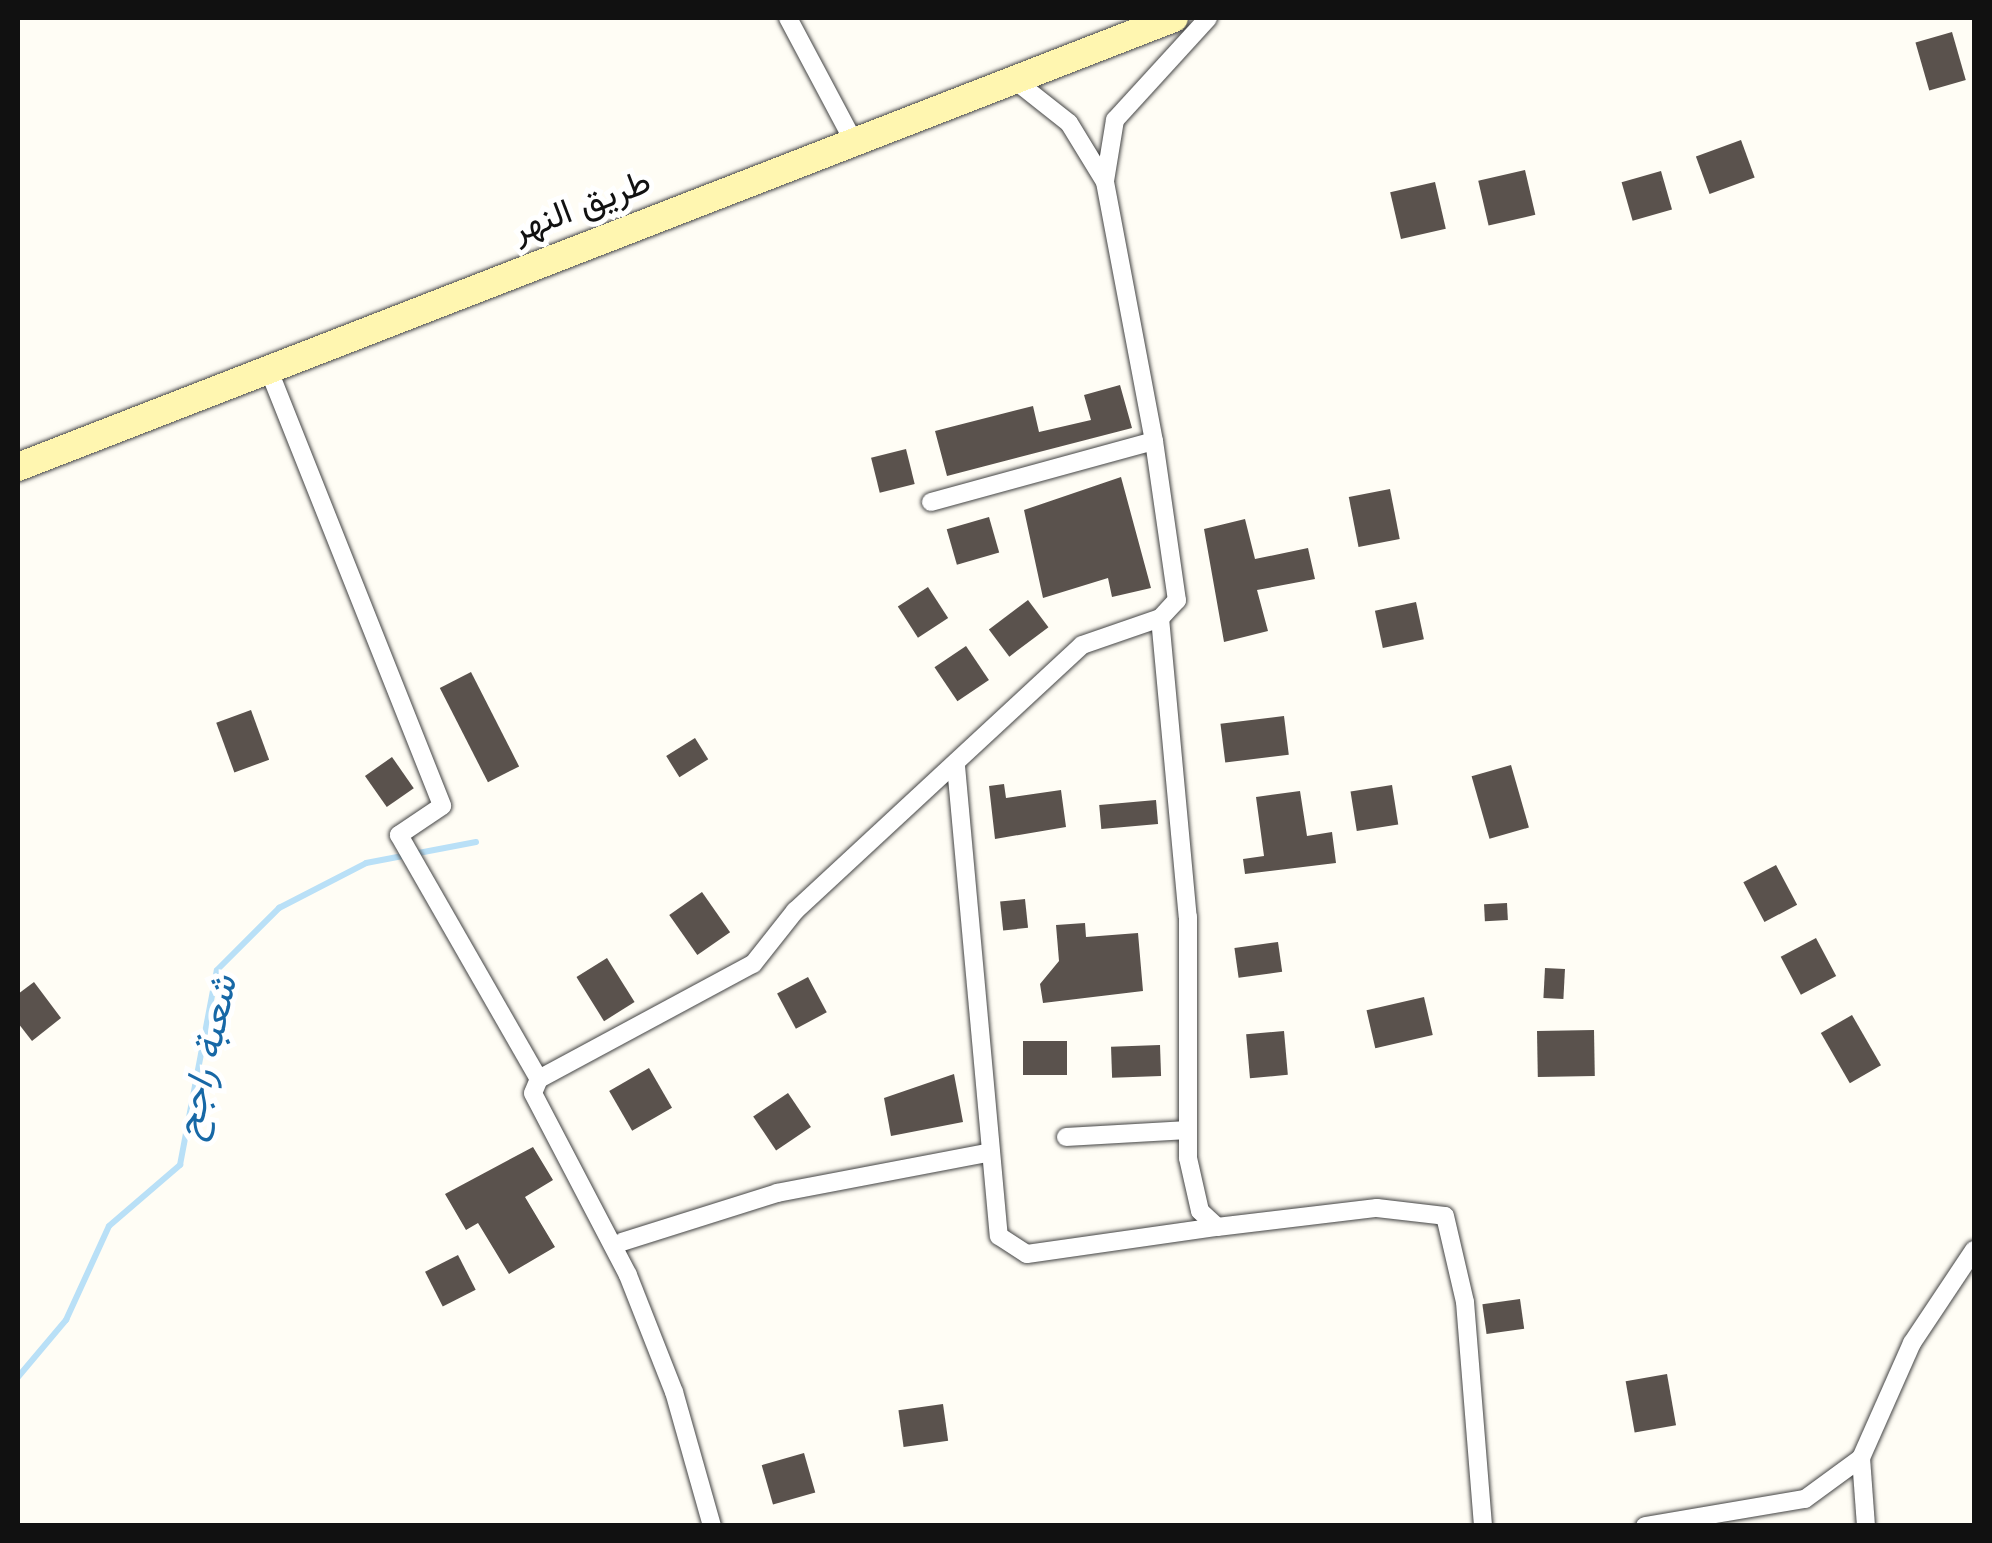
<!DOCTYPE html>
<html>
<head>
<meta charset="utf-8">
<style>
	body { margin:0 }
	#map { position:relative; width:1992px; height:1543px; overflow:hidden; background:#fffdf5; font-family:"Libre Baskerville",Vazirmatn,serif }
	div>[style] { position:absolute }
	.stream>* { height:6px; margin:-3px; padding:0 3px; transform-origin:3px; border-radius:3px; background:#b9e0f7 }
	.building>* { inset:0; background:#5a524d; transform-origin:0 0 }
	.roads { filter:drop-shadow(0 0 2px #444) drop-shadow(0 0 2px #444) }
	.street>* { height:18px; margin:-9px; padding:0 9px; transform-origin:9px; border-radius:9px; background:#fff }
	.secondary>* { height:28px; margin:-14px; padding:0 14px; transform-origin:14px; border-radius:14px; background:#fff6b0 }
	span { translate:-50% -50%; white-space:nowrap; text-align:center; line-height:1.15; -webkit-text-stroke:10px #fff; paint-order:stroke }
	.street-label { font-size:35px; color:#111 }
	.water-label { font-size:38px; color:#1768a6; font-style:italic }
	.frame { position:absolute; inset:0; border:20px solid #111; pointer-events:none }
</style>
</head>
<body>
<div id="map">
	<div class="stream">
		<div style="left:18px;top:1377px;width:75px;rotate:-49.9deg"></div>
		<div style="left:66px;top:1320px;width:103px;rotate:-65.4deg"></div>
		<div style="left:109px;top:1226px;width:94px;rotate:-40.7deg"></div>
		<div style="left:180px;top:1165px;width:198px;rotate:-79.3deg"></div>
		<div style="left:217px;top:970px;width:88px;rotate:-45deg"></div>
		<div style="left:279px;top:908px;width:98px;rotate:-27.3deg"></div>
		<div style="left:366px;top:863px;width:112px;rotate:-10.8deg"></div>
	</div>
	<div class="building">
		<div style="left:1952px;top:32px;width:50px;height:38px;rotate:74deg"></div>
		<div style="left:1741px;top:140px;width:40px;height:48px;rotate:70deg"></div>
		<div style="left:1525px;top:170px;width:46px;height:48px;rotate:77deg"></div>
		<div style="left:1661px;top:171px;width:40px;height:41px;rotate:74deg"></div>
		<div style="left:1435px;top:182px;width:48px;height:46px;rotate:77deg"></div>
		<div style="clip-path:polygon(1120px 385px,1132px 428px,947px 476px,935px 431px,1033px 406px,1039px 432px,1091px 420px,1084px 395px)"></div>
		<div style="left:906px;top:449px;width:36px;height:36px;rotate:76deg"></div>
		<div style="clip-path:polygon(1121px 477px,1151px 588px,1112px 597px,1108px 578px,1043px 598px,1024px 510px)"></div>
		<div style="left:1390px;top:489px;width:51px;height:42px;rotate:79deg"></div>
		<div style="left:989px;top:517px;width:37px;height:44px;rotate:74deg"></div>
		<div style="clip-path:polygon(1245px 519px,1255px 559px,1308px 548px,1315px 579px,1257px 590px,1268px 631px,1224px 642px,1204px 529px)"></div>
		<div style="left:928px;top:587px;width:37px;height:36px;rotate:57deg"></div>
		<div style="left:1028px;top:600px;width:34px;height:49px;rotate:53deg"></div>
		<div style="left:1416px;top:602px;width:38px;height:42px;rotate:78deg"></div>
		<div style="left:966px;top:646px;width:41px;height:38px;rotate:56deg"></div>
		<div style="left:471px;top:672px;width:106px;height:35px;rotate:63deg"></div>
		<div style="left:251px;top:710px;width:53px;height:37px;rotate:70deg"></div>
		<div style="left:1284px;top:716px;width:39px;height:64px;rotate:83deg"></div>
		<div style="left:695px;top:738px;width:25px;height:34px;rotate:58deg"></div>
		<div style="left:392px;top:757px;width:38px;height:33px;rotate:55deg"></div>
		<div style="left:1511px;top:765px;width:65px;height:41px;rotate:74deg"></div>
		<div style="clip-path:polygon(1004px 784px,1006px 798px,1061px 790px,1066px 827px,995px 839px,989px 786px)"></div>
		<div style="left:1392px;top:785px;width:40px;height:42px;rotate:81deg"></div>
		<div style="clip-path:polygon(1300px 791px,1307px 836px,1332px 832px,1336px 863px,1245px 874px,1243px 859px,1264px 856px,1256px 797px)"></div>
		<div style="left:1156px;top:800px;width:24px;height:57px;rotate:85deg"></div>
		<div style="left:1776px;top:865px;width:45px;height:37px;rotate:62deg"></div>
		<div style="left:702px;top:892px;width:49px;height:40px;rotate:55deg"></div>
		<div style="left:1025px;top:899px;width:29px;height:25px;rotate:84deg"></div>
		<div style="left:1507px;top:903px;width:17px;height:23px;rotate:87deg"></div>
		<div style="clip-path:polygon(1085px 923px,1086px 937px,1138px 933px,1143px 991px,1043px 1003px,1040px 984px,1059px 961px,1056px 925px)"></div>
		<div style="left:1816px;top:938px;width:43px;height:40px;rotate:62deg"></div>
		<div style="left:1278px;top:942px;width:30px;height:44px;rotate:82deg"></div>
		<div style="left:607px;top:958px;width:52px;height:36px;rotate:58deg"></div>
		<div style="left:1545px;top:968px;width:20px;height:30px;rotate:3deg"></div>
		<div style="left:808px;top:977px;width:40px;height:35px;rotate:62deg"></div>
		<div style="clip-path:polygon(34px 982px,61px 1018px,32px 1041px,18px 1023px,18px 994px)"></div>
		<div style="left:1424px;top:997px;width:39px;height:59px;rotate:77deg"></div>
		<div style="left:1852px;top:1015px;width:58px;height:36px;rotate:60deg"></div>
		<div style="left:1594px;top:1030px;width:46px;height:57px;rotate:89deg"></div>
		<div style="left:1284px;top:1031px;width:44px;height:38px;rotate:85deg"></div>
		<div style="left:1023px;top:1041px;width:44px;height:34px"></div>
		<div style="left:1160px;top:1045px;width:31px;height:49px;rotate:88deg"></div>
		<div style="left:649px;top:1068px;width:46px;height:46px;rotate:60deg"></div>
		<div style="clip-path:polygon(954px 1074px,963px 1122px,891px 1136px,884px 1098px)"></div>
		<div style="left:788px;top:1093px;width:41px;height:42px;rotate:56deg"></div>
		<div style="clip-path:polygon(533px 1147px,553px 1180px,525px 1197px,555px 1247px,509px 1274px,478px 1223px,466px 1230px,445px 1194px)"></div>
		<div style="left:458px;top:1255px;width:39px;height:37px;rotate:63deg"></div>
		<div style="left:1520px;top:1299px;width:30px;height:38px;rotate:82deg"></div>
		<div style="left:1667px;top:1374px;width:52px;height:42px;rotate:80deg"></div>
		<div style="left:943px;top:1404px;width:37px;height:45px;rotate:82deg"></div>
		<div style="left:804px;top:1453px;width:41px;height:44px;rotate:74deg"></div>
	</div>
	<div class="roads">
		<div class="street">
			<div style="left:788px;top:18px;width:138px;rotate:62deg"></div>
			<div style="left:1017px;top:82px;width:66px;rotate:38.3deg"></div>
			<div style="left:1069px;top:123px;width:69px;rotate:58.6deg"></div>
			<div style="left:1105px;top:182px;width:264px;rotate:79.3deg"></div>
			<div style="left:1154px;top:441px;width:161px;rotate:81.8deg"></div>
			<div style="left:1177px;top:600px;width:25px;rotate:133deg"></div>
			<div style="left:1160px;top:618px;width:300px;rotate:84.7deg"></div>
			<div style="left:1188px;top:917px;width:241px;rotate:90deg"></div>
			<div style="left:1188px;top:1158px;width:54px;rotate:77.2deg"></div>
			<div style="left:1200px;top:1211px;width:23px;rotate:43deg"></div>
			<div style="left:1217px;top:1227px;width:161px;rotate:-6.8deg"></div>
			<div style="left:1377px;top:1208px;width:68px;rotate:6.7deg"></div>
			<div style="left:1445px;top:1216px;width:88px;rotate:76.9deg"></div>
			<div style="left:1465px;top:1302px;width:225px;rotate:85.4deg"></div>
			<div style="left:1105px;top:181px;width:62px;rotate:-80.7deg"></div>
			<div style="left:1115px;top:120px;width:138px;rotate:-47.6deg"></div>
			<div style="left:268px;top:368px;width:471px;rotate:68.3deg"></div>
			<div style="left:442px;top:806px;width:52px;rotate:146deg"></div>
			<div style="left:399px;top:835px;width:281px;rotate:60.2deg"></div>
			<div style="left:931px;top:502px;width:231px;rotate:-15.3deg"></div>
			<div style="left:956px;top:766px;width:472px;rotate:84.8deg"></div>
			<div style="left:999px;top:1236px;width:33px;rotate:33deg"></div>
			<div style="left:1027px;top:1254px;width:192px;rotate:-8.1deg"></div>
			<div style="left:1066px;top:1137px;width:122px;rotate:-3.3deg"></div>
			<div style="left:622px;top:1242px;width:163px;rotate:-17.5deg"></div>
			<div style="left:777px;top:1193px;width:213px;rotate:-10.8deg"></div>
			<div style="left:1861px;top:1458px;width:68px;rotate:85.8deg"></div>
			<div style="left:712px;top:1526px;width:139px;rotate:-105.8deg"></div>
			<div style="left:674px;top:1392px;width:126px;rotate:-111.5deg"></div>
			<div style="left:628px;top:1275px;width:205px;rotate:-117.6deg"></div>
			<div style="left:533px;top:1093px;width:15px;rotate:-67deg"></div>
			<div style="left:539px;top:1079px;width:243px;rotate:-28.3deg"></div>
			<div style="left:753px;top:964px;width:68px;rotate:-51.6deg"></div>
			<div style="left:795px;top:911px;width:391px;rotate:-42.8deg"></div>
			<div style="left:1082px;top:645px;width:83px;rotate:-19.1deg"></div>
			<div style="left:1645px;top:1526px;width:162px;rotate:-9.6deg"></div>
			<div style="left:1805px;top:1499px;width:69px;rotate:-36.2deg"></div>
			<div style="left:1861px;top:1458px;width:126px;rotate:-66.1deg"></div>
			<div style="left:1912px;top:1343px;width:112px;rotate:-56.3deg"></div>
		</div>
		<div class="secondary">
			<div style="left:18px;top:467px;width:1240px;rotate:-21.23deg"></div>
		</div>
	</div>
	<div class="street-label">
		<span style="left:581px;top:205px;rotate:-21deg">طريق النهر</span>
	</div>
	<div class="water-label">
		<span style="left:205px;top:1057px;rotate:-77deg">شعبة راجح</span>
	</div>
	<div class="frame"></div>
</div>
</body>
</html>
